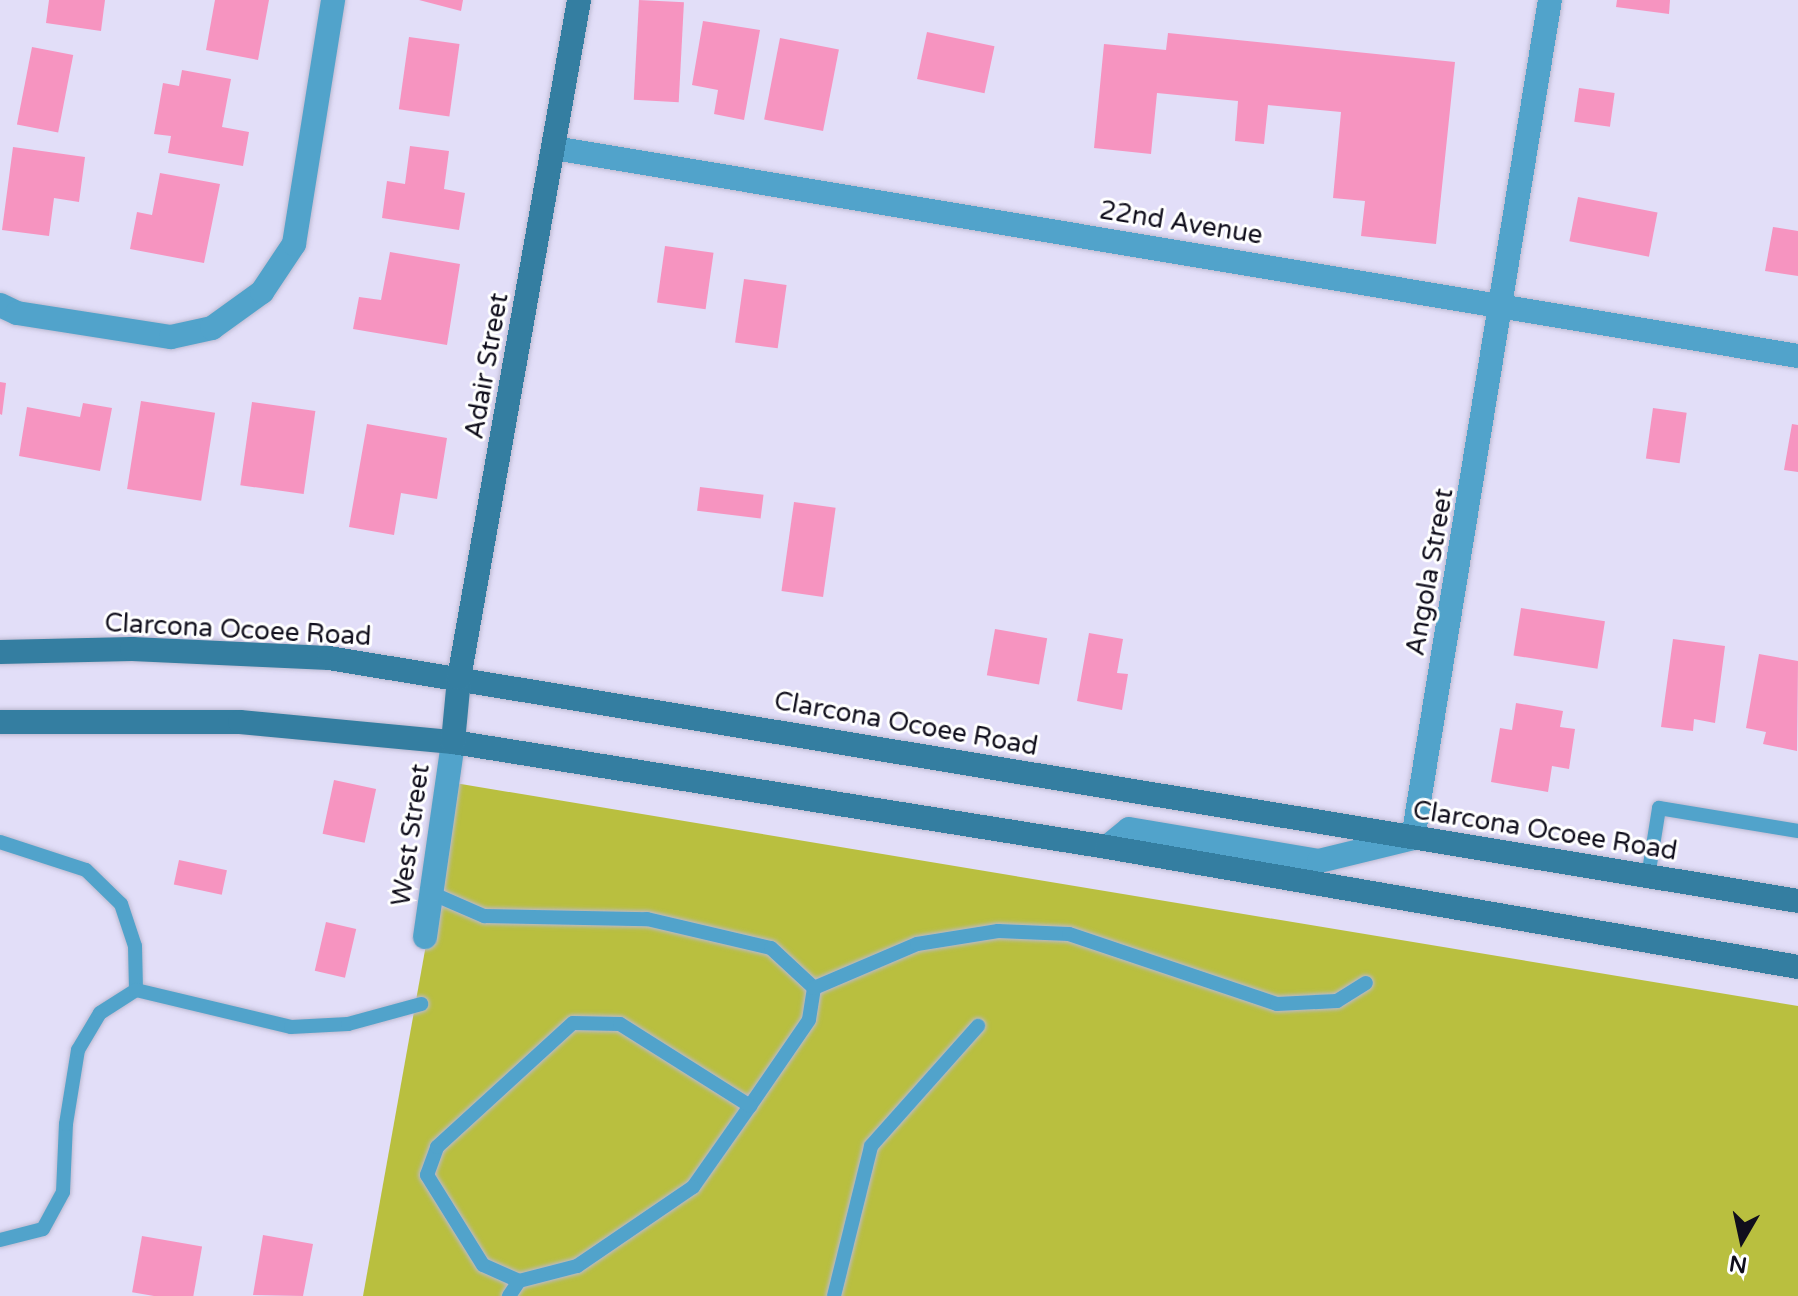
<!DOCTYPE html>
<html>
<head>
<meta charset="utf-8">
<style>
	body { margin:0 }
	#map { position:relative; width:1798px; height:1296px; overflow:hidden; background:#e2def8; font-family:"Varela Round",sans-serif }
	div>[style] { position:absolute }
	.green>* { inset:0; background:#b9bf3f }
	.building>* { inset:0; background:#f694c0; transform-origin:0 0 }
	.roads { filter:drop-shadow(0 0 2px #bcb9d0) drop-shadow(0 0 2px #bcb9d0) }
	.lane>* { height:14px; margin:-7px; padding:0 7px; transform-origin:7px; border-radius:7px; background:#51a3cb }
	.street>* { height:24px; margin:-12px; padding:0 12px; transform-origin:12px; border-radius:12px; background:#51a3cb }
	.secondary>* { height:24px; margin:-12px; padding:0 12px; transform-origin:12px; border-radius:12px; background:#347ea1 }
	span { translate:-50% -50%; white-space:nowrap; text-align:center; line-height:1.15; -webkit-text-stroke:6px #fff; paint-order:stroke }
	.street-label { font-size:26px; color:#100e1c }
	.north { position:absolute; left:1702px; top:1200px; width:80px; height:80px; -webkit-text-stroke:6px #fff; paint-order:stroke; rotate:189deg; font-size:22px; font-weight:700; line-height:32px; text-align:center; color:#100e1c }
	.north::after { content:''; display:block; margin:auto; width:28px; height:36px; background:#100e1c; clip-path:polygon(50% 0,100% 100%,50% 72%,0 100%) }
</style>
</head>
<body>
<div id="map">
	<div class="green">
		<div style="clip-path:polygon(455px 783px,1798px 1006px,1798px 1296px,363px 1296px)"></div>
	</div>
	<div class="building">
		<div style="clip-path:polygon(49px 0,105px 0,101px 31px,46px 23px)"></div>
		<div style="clip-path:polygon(215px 0,269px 0,258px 60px,206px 50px)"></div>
		<div style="clip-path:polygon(419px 0,463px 0,461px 11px)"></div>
		<div style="left:639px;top:0;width:45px;height:100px;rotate:3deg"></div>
		<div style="clip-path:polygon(1617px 0,1670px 0,1669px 14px,1616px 7px)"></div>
		<div style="clip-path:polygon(703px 21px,760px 30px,744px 120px,714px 114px,718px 90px,692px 85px)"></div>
		<div style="left:927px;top:32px;width:69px;height:48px;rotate:12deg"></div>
		<div style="clip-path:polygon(1168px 33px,1455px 62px,1436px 244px,1361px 236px,1365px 201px,1333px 198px,1341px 112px,1268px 105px,1264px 144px,1235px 141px,1238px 101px,1157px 93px,1151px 154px,1094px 148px,1104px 44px,1166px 50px)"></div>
		<div style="left:409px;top:37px;width:51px;height:73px;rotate:8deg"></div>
		<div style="left:780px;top:38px;width:60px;height:83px;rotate:11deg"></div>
		<div style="left:32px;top:47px;width:42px;height:79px;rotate:11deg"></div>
		<div style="clip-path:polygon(182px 70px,231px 79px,222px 127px,249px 132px,243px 166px,168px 153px,171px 136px,154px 134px,163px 83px,179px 86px)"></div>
		<div style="left:1579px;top:88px;width:36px;height:34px;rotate:8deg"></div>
		<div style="clip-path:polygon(410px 146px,449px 151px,444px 189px,465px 193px,459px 230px,382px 218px,387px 181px,405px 184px)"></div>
		<div style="clip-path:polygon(13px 147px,85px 157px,79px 202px,54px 198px,49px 236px,2px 230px)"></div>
		<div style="clip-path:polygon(160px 173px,220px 184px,204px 263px,130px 249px,137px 212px,152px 215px)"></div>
		<div style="left:1578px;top:197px;width:81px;height:45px;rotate:11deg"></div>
		<div style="clip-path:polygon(1773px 227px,1798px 231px,1798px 276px,1765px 271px)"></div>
		<div style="left:665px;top:246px;width:49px;height:57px;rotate:8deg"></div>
		<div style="clip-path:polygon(390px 252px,460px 264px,447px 345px,353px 329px,359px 297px,381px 300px)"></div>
		<div style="left:744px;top:279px;width:43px;height:64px;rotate:8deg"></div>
		<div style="clip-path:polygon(0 382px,6px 383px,2px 415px,0 414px)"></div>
		<div style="left:141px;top:401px;width:75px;height:89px;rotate:9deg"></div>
		<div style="left:252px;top:402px;width:64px;height:84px;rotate:8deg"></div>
		<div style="clip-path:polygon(83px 403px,112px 408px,100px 471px,19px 456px,27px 407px,80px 417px)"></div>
		<div style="left:1653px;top:408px;width:34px;height:51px;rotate:8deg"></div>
		<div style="clip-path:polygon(367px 424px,447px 438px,437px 499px,401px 493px,394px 535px,349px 527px)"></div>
		<div style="clip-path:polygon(1792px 424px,1798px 425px,1798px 472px,1784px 470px)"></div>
		<div style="left:700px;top:487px;width:64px;height:24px;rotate:7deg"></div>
		<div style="left:794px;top:502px;width:42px;height:90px;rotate:8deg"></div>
		<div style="left:1521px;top:608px;width:85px;height:48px;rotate:9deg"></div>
		<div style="left:995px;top:629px;width:53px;height:47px;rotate:10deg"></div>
		<div style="clip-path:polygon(1089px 633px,1123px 639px,1117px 673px,1128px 674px,1122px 710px,1077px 701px)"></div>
		<div style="clip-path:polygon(1673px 639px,1725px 646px,1715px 723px,1694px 719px,1693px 731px,1661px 727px)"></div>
		<div style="clip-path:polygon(1759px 654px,1798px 661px,1797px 751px,1763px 744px,1766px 732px,1746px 728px)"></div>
		<div style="clip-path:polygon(1516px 703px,1563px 711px,1560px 727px,1575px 729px,1569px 769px,1552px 766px,1548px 792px,1491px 782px,1500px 728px,1512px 730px)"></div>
		<div style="left:334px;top:780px;width:43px;height:55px;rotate:12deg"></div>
		<div style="left:179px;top:860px;width:49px;height:25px;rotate:12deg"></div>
		<div style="left:326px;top:922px;width:31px;height:50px;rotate:13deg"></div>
		<div style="clip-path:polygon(263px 1235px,313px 1244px,303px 1296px,253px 1295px)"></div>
		<div style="left:142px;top:1236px;width:61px;height:57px;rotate:10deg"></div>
	</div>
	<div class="roads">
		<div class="lane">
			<div style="left:0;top:842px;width:90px;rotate:18deg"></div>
			<div style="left:86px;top:870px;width:49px;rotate:44.2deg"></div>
			<div style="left:121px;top:904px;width:44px;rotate:71.6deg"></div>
			<div style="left:135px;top:946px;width:44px;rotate:88.7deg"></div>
			<div style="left:1648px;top:877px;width:70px;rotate:-80.9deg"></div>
			<div style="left:1659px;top:808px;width:141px;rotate:9.4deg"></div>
			<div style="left:431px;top:893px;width:58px;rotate:23.5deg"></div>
			<div style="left:484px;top:916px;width:163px;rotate:1.1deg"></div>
			<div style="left:647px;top:919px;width:127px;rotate:13.2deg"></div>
			<div style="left:771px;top:948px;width:59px;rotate:42.9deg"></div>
			<div style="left:814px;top:988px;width:32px;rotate:99deg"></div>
			<div style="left:809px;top:1020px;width:104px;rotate:124.5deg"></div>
			<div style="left:750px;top:1106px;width:99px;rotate:125.1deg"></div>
			<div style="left:693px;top:1187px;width:140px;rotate:145.7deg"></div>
			<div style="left:577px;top:1266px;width:60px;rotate:165.5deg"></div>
			<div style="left:519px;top:1281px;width:39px;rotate:-156deg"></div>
			<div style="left:483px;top:1265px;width:106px;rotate:-121.9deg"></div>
			<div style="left:427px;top:1175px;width:30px;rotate:-70deg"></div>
			<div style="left:437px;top:1147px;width:184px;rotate:-42.4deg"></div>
			<div style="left:573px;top:1023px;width:47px;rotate:1.2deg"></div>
			<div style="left:620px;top:1024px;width:154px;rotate:32.2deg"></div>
			<div style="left:814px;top:988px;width:112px;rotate:-23.1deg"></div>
			<div style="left:917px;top:944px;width:82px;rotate:-9.1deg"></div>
			<div style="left:998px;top:931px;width:71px;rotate:2.4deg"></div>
			<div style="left:1069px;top:934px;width:219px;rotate:18.6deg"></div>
			<div style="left:1277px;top:1004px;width:60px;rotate:-2.9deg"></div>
			<div style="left:1337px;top:1001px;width:34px;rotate:-32deg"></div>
			<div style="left:0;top:1240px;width:44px;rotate:-14.3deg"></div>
			<div style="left:43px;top:1229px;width:42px;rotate:-61.6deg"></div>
			<div style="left:63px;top:1192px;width:68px;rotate:-87.5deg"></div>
			<div style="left:66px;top:1124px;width:75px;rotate:-80.8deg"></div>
			<div style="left:78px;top:1050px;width:43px;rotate:-59.3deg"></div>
			<div style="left:100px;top:1013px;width:43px;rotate:-32.6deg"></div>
			<div style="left:136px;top:990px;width:159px;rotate:13.4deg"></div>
			<div style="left:291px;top:1027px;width:57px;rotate:-3deg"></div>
			<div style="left:348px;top:1024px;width:76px;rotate:-15.3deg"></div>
			<div style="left:509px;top:1296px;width:18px;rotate:-56deg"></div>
			<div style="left:834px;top:1296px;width:154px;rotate:-76.1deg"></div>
			<div style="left:871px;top:1146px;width:161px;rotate:-48.3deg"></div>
		</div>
		<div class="street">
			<div style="left:554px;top:148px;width:1261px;rotate:9.49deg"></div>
			<div style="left:0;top:305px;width:19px;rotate:25deg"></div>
			<div style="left:17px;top:313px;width:156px;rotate:8.9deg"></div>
			<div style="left:171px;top:337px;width:42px;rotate:-12.4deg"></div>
			<div style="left:212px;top:328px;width:62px;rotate:-35.8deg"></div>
			<div style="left:262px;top:292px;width:58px;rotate:-56.3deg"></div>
			<div style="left:294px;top:244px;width:247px;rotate:-80.9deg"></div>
			<div style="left:1107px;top:847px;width:28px;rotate:-39deg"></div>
			<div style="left:1129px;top:829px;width:193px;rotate:9.6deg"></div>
			<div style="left:1319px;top:861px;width:97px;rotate:-13.7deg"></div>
			<div style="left:1413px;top:838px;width:849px;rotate:-80.72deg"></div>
			<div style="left:425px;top:937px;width:197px;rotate:-81.8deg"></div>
		</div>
		<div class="secondary">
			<div style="left:0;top:652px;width:132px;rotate:-1.3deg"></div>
			<div style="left:132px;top:649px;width:197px;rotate:2.6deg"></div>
			<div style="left:329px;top:658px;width:1489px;rotate:9.39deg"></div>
			<div style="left:0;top:722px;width:240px"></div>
			<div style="left:240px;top:722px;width:214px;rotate:5.4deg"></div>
			<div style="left:453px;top:742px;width:662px;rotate:9.12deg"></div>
			<div style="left:1107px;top:847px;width:701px;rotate:9.85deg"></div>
			<div style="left:453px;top:742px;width:64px;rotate:-84.6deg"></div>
			<div style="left:459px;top:678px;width:689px;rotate:-79.96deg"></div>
		</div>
	</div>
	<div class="street-label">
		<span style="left:1181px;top:223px;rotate:9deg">22nd Avenue</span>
		<span style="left:487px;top:366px;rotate:-80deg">Adair Street</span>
		<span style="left:1430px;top:572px;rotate:-80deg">Angola Street</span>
		<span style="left:238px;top:630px;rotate:3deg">Clarcona Ocoee Road</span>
		<span style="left:906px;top:724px;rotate:10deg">Clarcona Ocoee Road</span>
		<span style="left:1545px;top:831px;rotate:9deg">Clarcona Ocoee Road</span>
		<span style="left:411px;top:835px;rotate:-82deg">West Street</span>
	</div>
	<div class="north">N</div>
</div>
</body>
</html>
